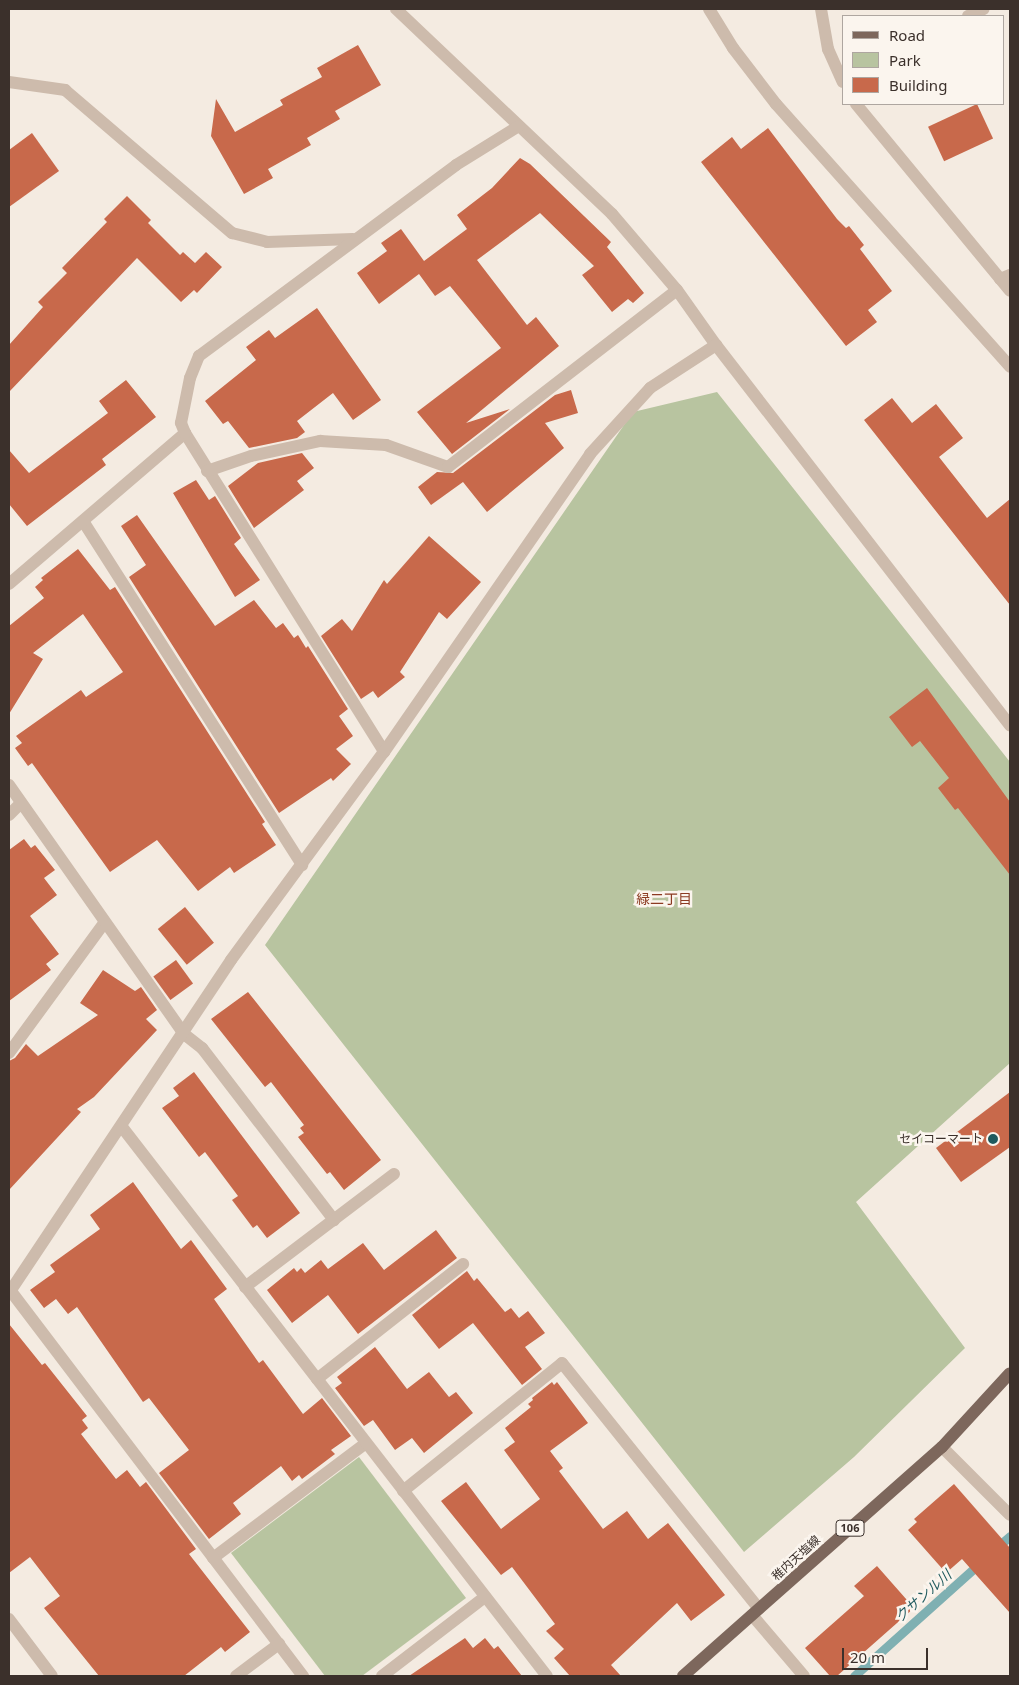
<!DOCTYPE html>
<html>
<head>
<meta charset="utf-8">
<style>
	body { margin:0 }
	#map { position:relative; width:1019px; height:1685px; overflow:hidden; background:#f4ebe1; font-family:"Noto Sans","Noto Sans JP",sans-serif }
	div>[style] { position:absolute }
	.green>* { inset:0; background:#b8c4a0 }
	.stream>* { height:9px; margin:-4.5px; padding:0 4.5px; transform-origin:4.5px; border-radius:4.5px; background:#7fb0b2 }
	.building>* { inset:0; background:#c8694b; transform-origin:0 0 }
	.service>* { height:12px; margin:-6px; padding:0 6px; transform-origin:6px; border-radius:6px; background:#cdbbac }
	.minor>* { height:12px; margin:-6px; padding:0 6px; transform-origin:6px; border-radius:6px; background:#cdbbac }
	.tertiary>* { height:12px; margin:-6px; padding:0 6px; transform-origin:6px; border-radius:6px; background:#cdbbac }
	.primary>* { height:12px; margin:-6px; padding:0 6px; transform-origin:6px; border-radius:6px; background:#7d675c }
	.dots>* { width:14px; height:14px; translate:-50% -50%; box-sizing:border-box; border:2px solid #fbf5ee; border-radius:50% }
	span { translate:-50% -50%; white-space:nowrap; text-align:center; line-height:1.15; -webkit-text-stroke:5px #fbf5ee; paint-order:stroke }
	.shield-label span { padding:1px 4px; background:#fbf5ee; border:1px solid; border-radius:4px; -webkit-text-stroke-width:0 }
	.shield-label { font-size:11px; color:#3b302b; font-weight:700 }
	.poi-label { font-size:12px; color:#3b302b }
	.right { translate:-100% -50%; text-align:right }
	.street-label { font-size:12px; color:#3b302b }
	.neighbourhood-label { font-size:14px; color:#8c3b22 }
	.water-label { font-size:14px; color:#1f5a5e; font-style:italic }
	.frame { position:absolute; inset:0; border:10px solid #3b302b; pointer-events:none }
	.legend { position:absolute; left:842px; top:15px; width:162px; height:90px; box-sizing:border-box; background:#fbf5ee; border:1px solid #aea6a0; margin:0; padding:6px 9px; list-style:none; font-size:15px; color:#3b302b }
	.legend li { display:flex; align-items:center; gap:10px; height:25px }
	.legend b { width:25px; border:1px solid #aea6a0 }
	.scale { position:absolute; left:842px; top:1648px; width:86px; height:22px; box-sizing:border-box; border:2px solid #3b302b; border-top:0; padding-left:6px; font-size:15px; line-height:18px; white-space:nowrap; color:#3b302b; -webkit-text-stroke:4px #fbf5ee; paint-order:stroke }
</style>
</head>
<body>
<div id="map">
	<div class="green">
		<div style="clip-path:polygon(717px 392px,1010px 762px,1010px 1063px,856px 1202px,965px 1348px,854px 1457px,744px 1552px,265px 945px,633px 412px)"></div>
		<div style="clip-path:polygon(359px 1457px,466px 1598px,362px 1676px,325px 1676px,231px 1553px)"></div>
	</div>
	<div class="stream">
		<div style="left:995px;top:1549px;width:20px;rotate:-41deg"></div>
		<div style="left:854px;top:1676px;width:169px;rotate:-41.9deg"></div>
	</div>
	<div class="building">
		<div style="clip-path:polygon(358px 45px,381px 85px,335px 111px,340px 119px,307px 138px,311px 145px,268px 169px,273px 178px,244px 194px,211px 136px,216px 99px,235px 132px,283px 105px,280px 100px,322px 77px,317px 68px)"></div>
		<div style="left:977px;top:104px;width:38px;height:54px;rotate:65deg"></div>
		<div style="clip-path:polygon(768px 128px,837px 219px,846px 228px,849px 226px,864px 245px,860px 249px,892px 291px,868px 310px,877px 322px,846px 346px,701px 162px,732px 137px,741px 149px)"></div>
		<div style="clip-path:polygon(32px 133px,59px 171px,9px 207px,9px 150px)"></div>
		<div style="clip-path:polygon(520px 158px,530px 164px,611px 242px,607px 247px,644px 293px,633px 303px,628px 299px,612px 312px,582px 275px,594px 266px,540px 213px,477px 260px,527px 325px,536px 317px,559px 346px,466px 423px,510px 409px,452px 454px,417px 412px,501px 348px,450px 286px,435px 296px,419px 274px,379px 304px,357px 273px,387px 251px,381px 243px,401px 229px,424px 261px,467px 229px,457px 215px,492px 188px)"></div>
		<div style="clip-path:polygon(127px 196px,151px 220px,148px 223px,180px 255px,183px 252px,195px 263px,206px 252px,222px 267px,197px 293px,194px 290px,181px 302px,137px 258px,9px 392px,9px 345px,43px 307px,38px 302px,67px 273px,62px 268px,107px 222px,104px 219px)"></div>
		<div style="clip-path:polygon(317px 308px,381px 400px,353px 420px,333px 393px,297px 421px,305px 432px,297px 438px,249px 448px,228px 421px,223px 424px,205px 401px,256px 360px,246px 347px,269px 330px,275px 338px)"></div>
		<div style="clip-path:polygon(126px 380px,156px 417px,102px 459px,106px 465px,27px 526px,9px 504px,9px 450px,29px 473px,108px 413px,99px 401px)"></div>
		<div style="clip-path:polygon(571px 390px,578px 413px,545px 423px,564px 448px,487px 512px,463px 482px,431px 505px,418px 487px,437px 472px,453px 473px,555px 395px)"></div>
		<div style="clip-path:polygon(892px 398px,912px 423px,936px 404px,963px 438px,939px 457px,987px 518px,1010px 499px,1010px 605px,864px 420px)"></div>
		<div style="clip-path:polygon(302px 453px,314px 468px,297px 481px,304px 490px,254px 528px,228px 486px,258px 463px)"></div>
		<div style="clip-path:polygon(196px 480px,209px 500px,215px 496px,241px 538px,234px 544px,260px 580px,235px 597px,173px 493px)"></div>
		<div style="clip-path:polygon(137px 515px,215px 626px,254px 600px,276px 628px,283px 623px,294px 638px,298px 635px,306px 648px,308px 646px,348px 709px,339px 716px,353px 736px,336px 749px,351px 764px,333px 781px,331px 778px,279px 813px,129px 577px,146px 565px,121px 526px)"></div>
		<div style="clip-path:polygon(429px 536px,481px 582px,447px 619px,439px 612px,400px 672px,405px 677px,378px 698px,373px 691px,361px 699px,321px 636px,342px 619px,352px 631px,384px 580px,387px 584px)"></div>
		<div style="clip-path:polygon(78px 549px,110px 590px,115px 587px,265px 822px,262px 824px,276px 845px,234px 873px,230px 867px,198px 891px,157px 840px,110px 872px,32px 763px,28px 766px,15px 748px,22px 743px,16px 736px,81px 690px,86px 697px,123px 672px,83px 614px,33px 653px,43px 659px,9px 714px,9px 626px,44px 598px,35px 587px,43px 580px,41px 578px)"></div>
		<div style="clip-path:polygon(927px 688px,1010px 802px,1010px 875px,958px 808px,955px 810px,938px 788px,949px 778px,920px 741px,912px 747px,889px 717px)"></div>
		<div style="clip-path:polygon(24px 839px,31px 848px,35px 845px,55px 870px,44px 878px,57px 895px,30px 916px,59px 954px,46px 964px,51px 970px,9px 1001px,9px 850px)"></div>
		<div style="left:185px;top:907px;width:46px;height:35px;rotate:51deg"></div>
		<div style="left:176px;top:960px;width:29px;height:28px;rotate:54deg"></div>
		<div style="clip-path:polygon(103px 970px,135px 991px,141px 987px,157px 1010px,146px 1019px,157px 1030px,94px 1097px,77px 1109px,81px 1112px,9px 1190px,9px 1061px,15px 1058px,26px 1044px,38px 1056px,98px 1015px,80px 1003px)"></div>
		<div style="clip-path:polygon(248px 992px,381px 1160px,344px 1190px,330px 1172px,327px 1174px,298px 1137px,304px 1133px,300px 1128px,304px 1125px,271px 1082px,265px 1087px,211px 1019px)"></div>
		<div style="clip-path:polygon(194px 1072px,300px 1213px,267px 1238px,257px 1225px,253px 1228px,232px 1200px,238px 1196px,205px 1152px,199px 1157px,162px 1108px,179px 1096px,173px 1088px)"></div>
		<div style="clip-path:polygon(1010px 1092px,1010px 1147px,961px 1182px,936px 1148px)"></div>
		<div style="clip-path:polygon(133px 1182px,181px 1249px,191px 1240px,227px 1289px,214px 1299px,259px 1363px,263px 1360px,303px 1414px,322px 1398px,351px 1436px,331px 1450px,335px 1454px,302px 1479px,299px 1475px,292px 1481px,281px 1466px,233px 1503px,241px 1514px,209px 1539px,159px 1473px,189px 1450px,149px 1398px,143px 1402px,77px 1307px,68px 1314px,56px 1299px,44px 1308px,30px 1290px,55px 1272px,50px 1265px,100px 1229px,90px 1215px)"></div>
		<div style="clip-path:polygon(436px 1230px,457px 1258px,358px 1334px,328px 1295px,292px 1323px,267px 1290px,294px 1268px,297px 1272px,301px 1268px,305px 1273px,321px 1260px,328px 1269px,363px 1243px,384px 1270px)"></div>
		<div style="clip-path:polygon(467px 1271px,474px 1281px,477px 1278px,505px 1312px,511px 1308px,519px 1318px,528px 1311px,545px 1333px,525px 1347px,542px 1369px,522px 1385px,473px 1323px,439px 1349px,412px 1315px)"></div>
		<div style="clip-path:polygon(9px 1324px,42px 1365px,45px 1363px,87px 1416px,82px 1420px,88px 1428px,81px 1434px,116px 1479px,127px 1470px,140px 1487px,146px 1482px,196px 1549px,189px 1554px,250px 1632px,225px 1652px,221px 1647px,184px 1676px,99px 1676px,44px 1608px,60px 1596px,30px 1557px,9px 1573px)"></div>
		<div style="clip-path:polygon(375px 1347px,407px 1389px,429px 1372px,449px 1397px,456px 1392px,473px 1413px,424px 1453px,412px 1438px,395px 1450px,373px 1420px,364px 1426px,335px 1388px,342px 1383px,337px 1377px)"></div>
		<div style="clip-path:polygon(552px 1382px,554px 1385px,557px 1382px,588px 1423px,550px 1451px,563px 1468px,559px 1471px,603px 1529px,627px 1511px,648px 1539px,668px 1523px,725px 1595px,691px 1621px,677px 1603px,611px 1665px,621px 1676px,570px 1676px,554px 1658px,564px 1649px,546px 1631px,555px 1624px,512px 1567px,501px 1575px,441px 1501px,466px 1482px,501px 1529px,540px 1499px,504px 1450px,515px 1442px,505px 1428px,531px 1407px,528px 1404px,533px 1400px,532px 1398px)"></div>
		<div style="clip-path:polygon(954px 1484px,1010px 1548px,1010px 1613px,962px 1559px,946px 1573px,908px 1530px,917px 1522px,914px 1519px)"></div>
		<div style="clip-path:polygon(877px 1566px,914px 1608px,837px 1676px,830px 1676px,805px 1648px,864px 1596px,854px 1586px)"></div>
		<div style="clip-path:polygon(465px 1638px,473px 1648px,485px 1638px,494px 1649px,498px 1646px,522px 1676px,409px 1676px)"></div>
	</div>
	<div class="service">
		<div style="left:968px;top:16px;width:17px;rotate:-24deg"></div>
		<div style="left:1000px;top:279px;width:11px;rotate:-22deg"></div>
		<div style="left:9px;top:815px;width:17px;rotate:-45deg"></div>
		<div style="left:184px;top:1034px;width:23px;rotate:38deg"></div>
		<div style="left:202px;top:1048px;width:217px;rotate:52.5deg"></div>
		<div style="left:9px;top:1053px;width:162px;rotate:-53.8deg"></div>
		<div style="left:245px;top:1287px;width:187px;rotate:-37.2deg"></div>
		<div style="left:317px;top:1379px;width:186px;rotate:-38.2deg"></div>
		<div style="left:403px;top:1491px;width:204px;rotate:-38.8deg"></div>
		<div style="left:562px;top:1363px;width:315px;rotate:51.3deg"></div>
		<div style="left:213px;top:1558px;width:191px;rotate:-36.9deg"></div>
		<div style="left:752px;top:1615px;width:80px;rotate:49.6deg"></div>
		<div style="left:236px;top:1676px;width:54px;rotate:-36.7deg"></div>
		<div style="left:382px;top:1676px;width:130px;rotate:-37.5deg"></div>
	</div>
	<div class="minor">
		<div style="left:396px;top:9px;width:298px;rotate:43.5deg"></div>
		<div style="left:612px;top:214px;width:100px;rotate:49.5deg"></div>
		<div style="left:677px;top:290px;width:67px;rotate:54.7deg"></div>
		<div style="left:716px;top:345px;width:481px;rotate:52.3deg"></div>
		<div style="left:709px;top:9px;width:46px;rotate:58.4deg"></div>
		<div style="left:733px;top:48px;width:71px;rotate:52.5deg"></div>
		<div style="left:776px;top:104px;width:352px;rotate:48.3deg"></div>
		<div style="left:821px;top:9px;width:41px;rotate:80.1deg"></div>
		<div style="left:828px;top:49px;width:36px;rotate:66deg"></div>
		<div style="left:9px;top:82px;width:57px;rotate:8.1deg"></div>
		<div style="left:65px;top:90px;width:220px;rotate:40.6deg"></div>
		<div style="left:232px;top:233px;width:36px;rotate:14deg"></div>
		<div style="left:267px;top:242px;width:86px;rotate:-2deg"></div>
		<div style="left:856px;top:104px;width:242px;rotate:50.5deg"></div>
		<div style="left:185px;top:433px;width:376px;rotate:58deg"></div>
		<div style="left:207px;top:471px;width:46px;rotate:-18.8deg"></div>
		<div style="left:251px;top:456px;width:71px;rotate:-12.3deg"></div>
		<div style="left:320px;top:441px;width:66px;rotate:3.5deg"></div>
		<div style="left:386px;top:445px;width:66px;rotate:19.5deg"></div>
		<div style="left:448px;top:467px;width:289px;rotate:-37.7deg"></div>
		<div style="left:83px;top:521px;width:408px;rotate:57.5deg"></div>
		<div style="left:9px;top:584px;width:232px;rotate:-40.6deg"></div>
		<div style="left:185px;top:433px;width:11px;rotate:-112deg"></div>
		<div style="left:181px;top:423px;width:46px;rotate:-78.7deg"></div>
		<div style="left:190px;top:378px;width:24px;rotate:-68deg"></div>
		<div style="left:199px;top:356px;width:320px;rotate:-36.6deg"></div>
		<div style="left:456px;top:165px;width:74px;rotate:-31.8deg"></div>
		<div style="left:9px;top:785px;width:304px;rotate:54.9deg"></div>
		<div style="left:122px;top:1127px;width:694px;rotate:52.26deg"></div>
		<div style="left:10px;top:1290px;width:485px;rotate:52.8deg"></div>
		<div style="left:9px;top:1293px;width:400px;rotate:-56.3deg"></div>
		<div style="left:231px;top:960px;width:258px;rotate:-53.7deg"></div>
		<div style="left:384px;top:752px;width:362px;rotate:-55.3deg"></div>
		<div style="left:590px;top:454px;width:89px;rotate:-47.7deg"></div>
		<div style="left:650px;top:388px;width:79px;rotate:-33.1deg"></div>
		<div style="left:9px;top:1619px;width:71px;rotate:53deg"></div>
	</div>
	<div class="tertiary">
		<div style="left:942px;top:1447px;width:96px;rotate:45deg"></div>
	</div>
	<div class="primary">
		<div style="left:683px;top:1676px;width:346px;rotate:-41.5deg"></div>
		<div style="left:942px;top:1447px;width:100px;rotate:-47.4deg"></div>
	</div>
	<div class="dots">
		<div style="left:993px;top:1139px;background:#1f5a5e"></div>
	</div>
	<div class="shield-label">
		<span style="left:850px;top:1528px">106</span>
	</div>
	<div class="poi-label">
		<span class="right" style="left:983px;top:1139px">セイコーマート</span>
	</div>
	<div class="street-label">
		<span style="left:796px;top:1558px;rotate:-42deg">稚内天塩線</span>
	</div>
	<div class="neighbourhood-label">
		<span style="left:664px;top:899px">緑二丁目</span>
	</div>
	<div class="water-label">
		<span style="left:923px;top:1596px;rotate:-42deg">クサンル川</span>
	</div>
	<div class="frame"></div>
	<ul class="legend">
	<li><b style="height:6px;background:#7d675c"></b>Road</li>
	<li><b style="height:14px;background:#b8c4a0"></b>Park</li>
	<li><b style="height:14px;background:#c8694b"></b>Building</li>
	</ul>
	<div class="scale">20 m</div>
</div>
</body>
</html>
